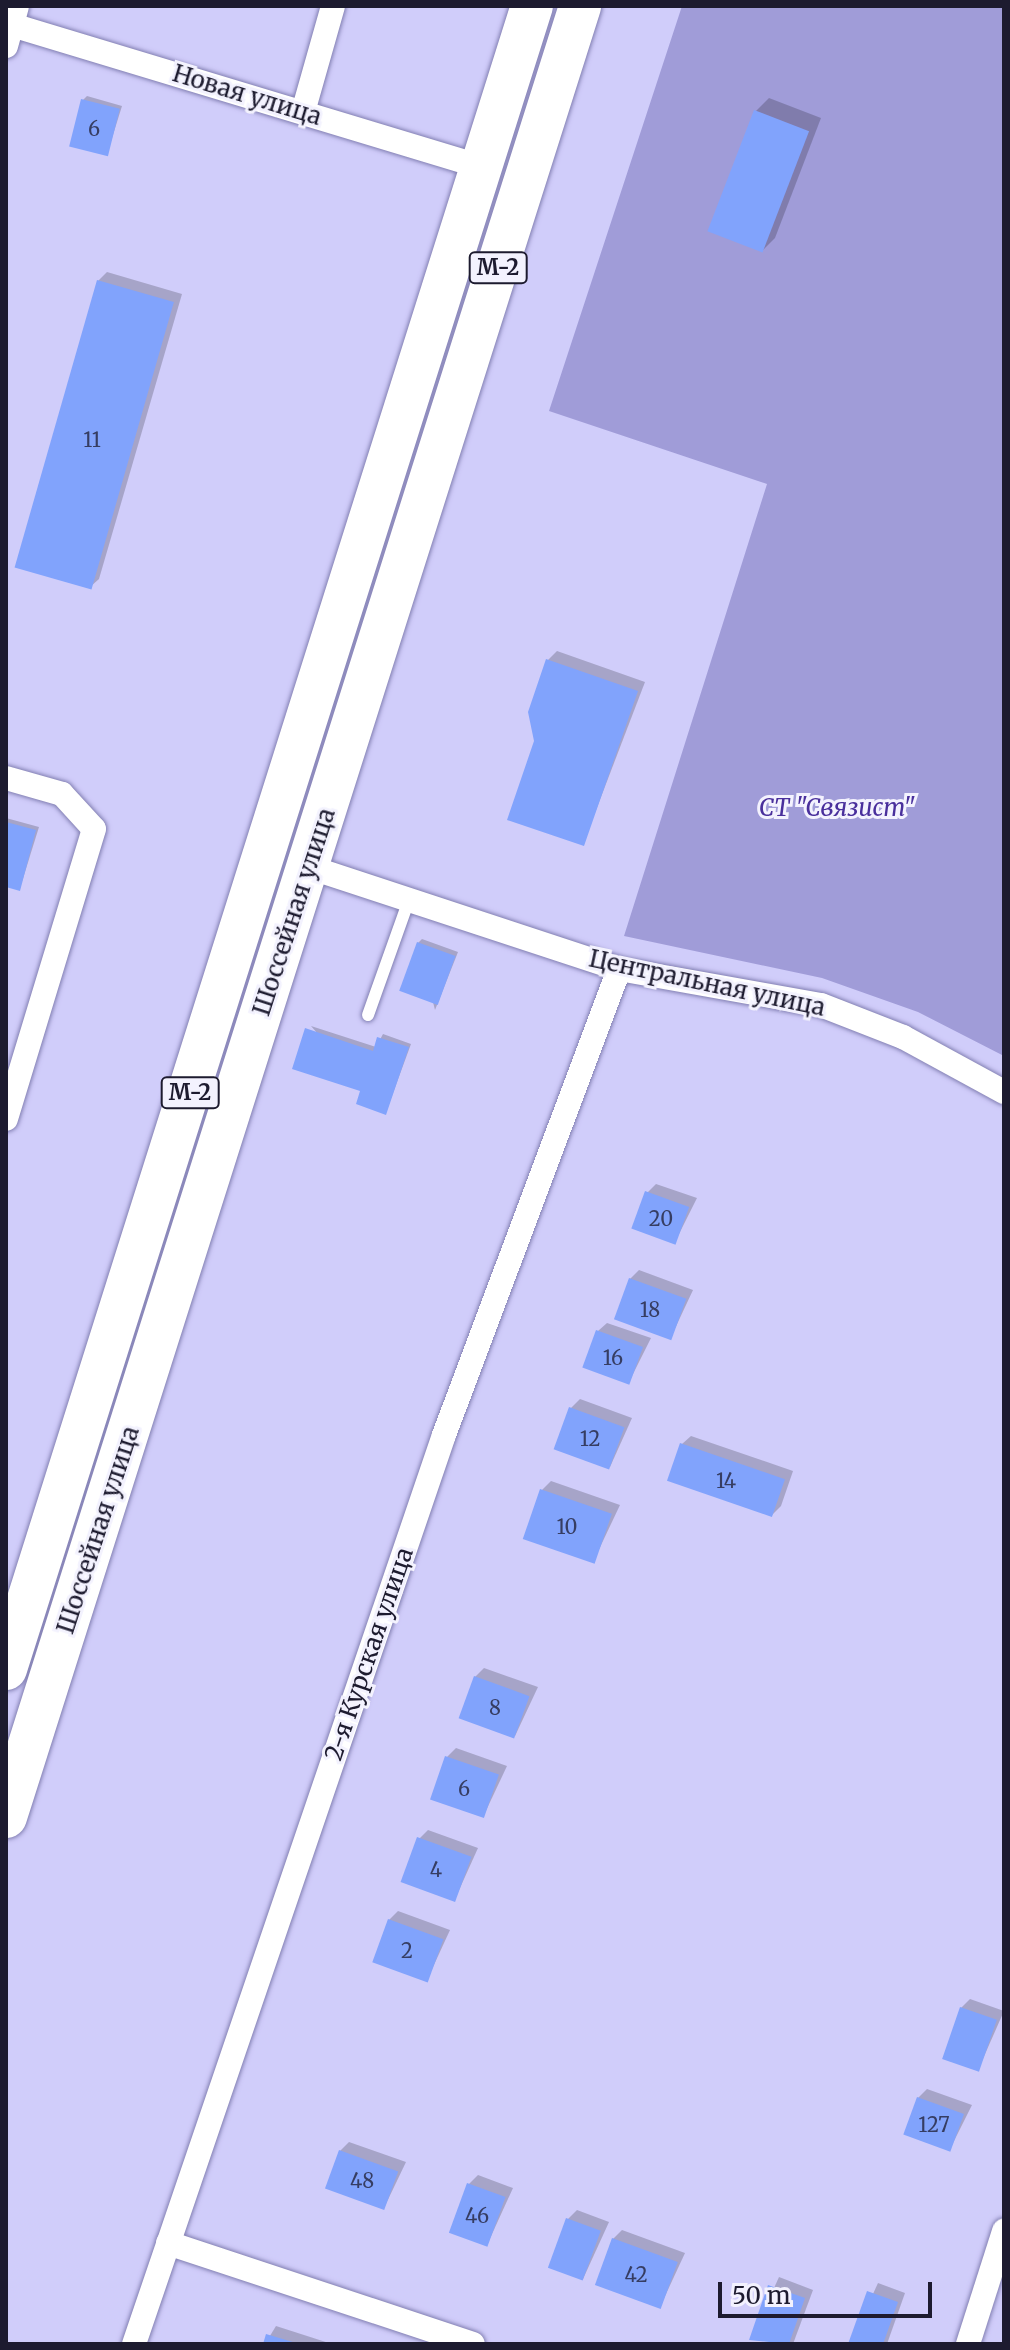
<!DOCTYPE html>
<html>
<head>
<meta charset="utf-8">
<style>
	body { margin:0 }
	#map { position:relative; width:1010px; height:2350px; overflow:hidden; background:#d0cdfa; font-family:Merriweather,serif }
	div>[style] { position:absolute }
	.green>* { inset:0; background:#a09cd8 }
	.shadow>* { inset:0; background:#0003 }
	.building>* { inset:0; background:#81a3fc; transform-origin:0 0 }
	.roads { filter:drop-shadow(0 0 2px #827fb2) drop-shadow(0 0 2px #827fb2) }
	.service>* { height:12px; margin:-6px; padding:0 6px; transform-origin:6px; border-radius:6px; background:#fff }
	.minor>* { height:24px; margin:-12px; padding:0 12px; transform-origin:12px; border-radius:12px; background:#fff }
	.trunk>* { height:42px; margin:-21px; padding:0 21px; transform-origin:21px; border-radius:21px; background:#fff }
	span { translate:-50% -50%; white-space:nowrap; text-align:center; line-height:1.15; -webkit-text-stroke:6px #f3f2fe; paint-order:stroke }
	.number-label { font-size:20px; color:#363d62 }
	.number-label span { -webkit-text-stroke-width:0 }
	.shield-label span { padding:2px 6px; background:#f3f2fe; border:2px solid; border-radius:6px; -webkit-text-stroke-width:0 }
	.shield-label { font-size:22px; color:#1d1b2f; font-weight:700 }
	.street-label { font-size:24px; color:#1d1b2f }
	.park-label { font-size:24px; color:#492f9c; font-style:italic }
	.frame { position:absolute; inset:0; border:8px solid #1d1b2f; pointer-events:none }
	.scale { position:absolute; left:718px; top:2282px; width:214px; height:36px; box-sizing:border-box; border:4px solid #1d1b2f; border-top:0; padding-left:10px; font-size:24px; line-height:28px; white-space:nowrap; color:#1d1b2f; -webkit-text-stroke:6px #f3f2fe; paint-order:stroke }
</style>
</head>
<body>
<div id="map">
	<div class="green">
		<div style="clip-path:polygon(682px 6px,1004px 6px,1004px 1056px,918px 1012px,822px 978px,624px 936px,767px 484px,549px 411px)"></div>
	</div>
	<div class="shadow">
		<div style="clip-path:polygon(87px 96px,122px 106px,107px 154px,83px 100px)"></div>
		<div style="clip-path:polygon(769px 98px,821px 118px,775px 238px,762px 251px,756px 111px)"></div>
		<div style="clip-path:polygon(107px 272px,182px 294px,99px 579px,90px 587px,98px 281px)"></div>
		<div style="clip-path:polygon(557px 651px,645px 682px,583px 844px,548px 660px)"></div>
		<div style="clip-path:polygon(6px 818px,39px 827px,20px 888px,6px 885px)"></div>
		<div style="clip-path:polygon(422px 939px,458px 952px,435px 1010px,418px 943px)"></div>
		<div style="clip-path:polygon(311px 1026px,376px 1047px,383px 1034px,411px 1044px,386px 1112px)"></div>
		<div style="clip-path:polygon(656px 1184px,697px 1198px,675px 1242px,647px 1193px)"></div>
		<div style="clip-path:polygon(639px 1270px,693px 1290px,671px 1337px,630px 1279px)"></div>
		<div style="clip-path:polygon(607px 1323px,651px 1338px,629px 1382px,598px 1331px)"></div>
		<div style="clip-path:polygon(580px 1399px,632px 1418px,610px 1467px,571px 1408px)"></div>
		<div style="clip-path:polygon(691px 1436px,793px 1471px,781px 1506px,772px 1515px,682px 1444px)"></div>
		<div style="clip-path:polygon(551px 1481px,620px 1505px,593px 1562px,542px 1490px)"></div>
		<div style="clip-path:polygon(484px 1668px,538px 1687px,515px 1736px,475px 1677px)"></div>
		<div style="clip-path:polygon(456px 1748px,507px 1766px,483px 1817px,447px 1757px)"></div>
		<div style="clip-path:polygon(428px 1830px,478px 1848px,455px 1899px,419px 1839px)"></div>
		<div style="clip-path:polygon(398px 1911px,450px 1930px,427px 1980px,389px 1920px)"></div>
		<div style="clip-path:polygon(970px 1999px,1004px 2011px,978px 2070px,961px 2008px)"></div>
		<div style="clip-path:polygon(927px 2089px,972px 2105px,950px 2149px,918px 2098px)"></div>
		<div style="clip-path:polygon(349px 2142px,406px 2162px,384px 2208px,340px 2151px)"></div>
		<div style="clip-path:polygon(478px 2175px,513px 2188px,487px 2245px,469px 2184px)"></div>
		<div style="clip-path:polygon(577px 2210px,609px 2222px,583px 2279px,568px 2219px)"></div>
		<div style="clip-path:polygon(622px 2230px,685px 2253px,660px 2307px,613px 2239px)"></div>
		<div style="clip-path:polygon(779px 2277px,813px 2290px,793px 2344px,751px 2339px)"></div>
		<div style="clip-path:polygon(878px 2283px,905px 2293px,887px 2344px,850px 2344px)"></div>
		<div style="clip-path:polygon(276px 2326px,332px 2344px,265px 2344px)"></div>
	</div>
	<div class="building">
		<div style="left:81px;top:99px;width:40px;height:49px;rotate:14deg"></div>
		<div style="left:754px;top:110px;width:59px;height:130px;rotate:21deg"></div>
		<div style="left:97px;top:280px;width:80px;height:299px;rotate:16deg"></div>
		<div style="clip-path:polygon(546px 659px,638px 691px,584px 846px,507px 820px,534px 741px,528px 712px)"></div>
		<div style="clip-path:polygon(6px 822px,36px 830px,20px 891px,6px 887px)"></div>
		<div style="left:417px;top:942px;width:41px;height:52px;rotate:20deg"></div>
		<div style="clip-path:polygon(305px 1028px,373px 1051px,377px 1037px,409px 1047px,386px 1115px,356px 1104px,360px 1091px,292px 1069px)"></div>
		<div style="left:645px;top:1191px;width:47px;height:40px;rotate:20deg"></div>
		<div style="left:629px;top:1278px;width:61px;height:44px;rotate:20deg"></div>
		<div style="left:596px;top:1330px;width:50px;height:40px;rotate:20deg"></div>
		<div style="left:569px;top:1407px;width:59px;height:45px;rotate:20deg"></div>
		<div style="left:680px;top:1443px;width:111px;height:40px;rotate:19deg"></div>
		<div style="left:540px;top:1489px;width:76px;height:53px;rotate:19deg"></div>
		<div style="left:474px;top:1676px;width:59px;height:45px;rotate:20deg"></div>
		<div style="left:445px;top:1756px;width:57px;height:46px;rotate:19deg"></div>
		<div style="left:417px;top:1837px;width:58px;height:48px;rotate:20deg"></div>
		<div style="left:388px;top:1919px;width:59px;height:46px;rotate:20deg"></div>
		<div style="left:960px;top:2007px;width:39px;height:55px;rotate:19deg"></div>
		<div style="left:917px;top:2097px;width:50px;height:40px;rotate:20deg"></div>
		<div style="left:339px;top:2150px;width:63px;height:41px;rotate:20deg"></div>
		<div style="left:467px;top:2183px;width:41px;height:53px;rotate:20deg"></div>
		<div style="left:566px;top:2218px;width:37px;height:53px;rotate:20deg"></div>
		<div style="left:612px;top:2238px;width:70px;height:50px;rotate:20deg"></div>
		<div style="clip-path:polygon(768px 2285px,805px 2298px,789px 2344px,749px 2340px)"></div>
		<div style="clip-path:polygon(867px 2291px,898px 2302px,883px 2344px,848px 2344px)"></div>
		<div style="clip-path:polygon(266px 2334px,296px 2343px,295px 2344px,263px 2344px)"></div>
	</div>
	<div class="roads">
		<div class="service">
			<div style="left:368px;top:1015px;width:122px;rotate:-70.4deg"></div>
		</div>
		<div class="minor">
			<div style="left:12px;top:25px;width:491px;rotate:16.8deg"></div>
			<div style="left:6px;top:46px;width:41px;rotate:-74.6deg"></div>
			<div style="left:303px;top:112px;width:110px;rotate:-74.2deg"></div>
			<div style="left:6px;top:778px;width:58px;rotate:15.9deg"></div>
			<div style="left:62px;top:794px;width:47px;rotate:47.6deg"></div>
			<div style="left:94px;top:829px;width:303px;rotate:106.9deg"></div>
			<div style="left:309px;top:867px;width:326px;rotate:18.2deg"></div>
			<div style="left:619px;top:969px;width:205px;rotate:10.1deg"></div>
			<div style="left:821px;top:1005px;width:88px;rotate:21.3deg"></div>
			<div style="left:903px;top:1037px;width:115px;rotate:28.6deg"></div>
			<div style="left:168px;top:2243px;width:321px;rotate:18.3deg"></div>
			<div style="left:134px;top:2344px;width:960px;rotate:-71.17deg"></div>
			<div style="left:444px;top:1435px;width:498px;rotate:-69.4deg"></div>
			<div style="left:968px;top:2344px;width:119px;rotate:-72.3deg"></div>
		</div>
		<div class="trunk">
			<div style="left:6px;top:1669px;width:1744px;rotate:-72.45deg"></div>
			<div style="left:6px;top:1817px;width:1900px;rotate:-72.41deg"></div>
		</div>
	</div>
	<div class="number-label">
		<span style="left:94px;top:128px">6</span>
		<span style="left:92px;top:439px">11</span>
		<span style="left:661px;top:1218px">20</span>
		<span style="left:650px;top:1309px">18</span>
		<span style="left:613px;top:1357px">16</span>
		<span style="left:590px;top:1438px">12</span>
		<span style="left:726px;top:1480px">14</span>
		<span style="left:567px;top:1526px">10</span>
		<span style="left:495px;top:1707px">8</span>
		<span style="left:464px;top:1788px">6</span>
		<span style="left:436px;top:1869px">4</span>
		<span style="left:407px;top:1950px">2</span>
		<span style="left:934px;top:2124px">127</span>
		<span style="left:362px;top:2180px">48</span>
		<span style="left:477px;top:2215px">46</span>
		<span style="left:636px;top:2274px">42</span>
	</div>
	<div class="shield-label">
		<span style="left:498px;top:268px">М-2</span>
		<span style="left:190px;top:1093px">М-2</span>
	</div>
	<div class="street-label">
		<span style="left:247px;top:95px;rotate:17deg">Новая улица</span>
		<span style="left:294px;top:912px;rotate:-72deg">Шоссейная улица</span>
		<span style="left:707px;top:983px;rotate:12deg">Центральная улица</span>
		<span style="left:98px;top:1530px;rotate:-72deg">Шоссейная улица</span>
		<span style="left:369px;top:1654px;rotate:-71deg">2-я Курская улица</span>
	</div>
	<div class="park-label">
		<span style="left:837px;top:808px">СТ "Связист"</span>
	</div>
	<div class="frame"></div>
	<div class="scale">50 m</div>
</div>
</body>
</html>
